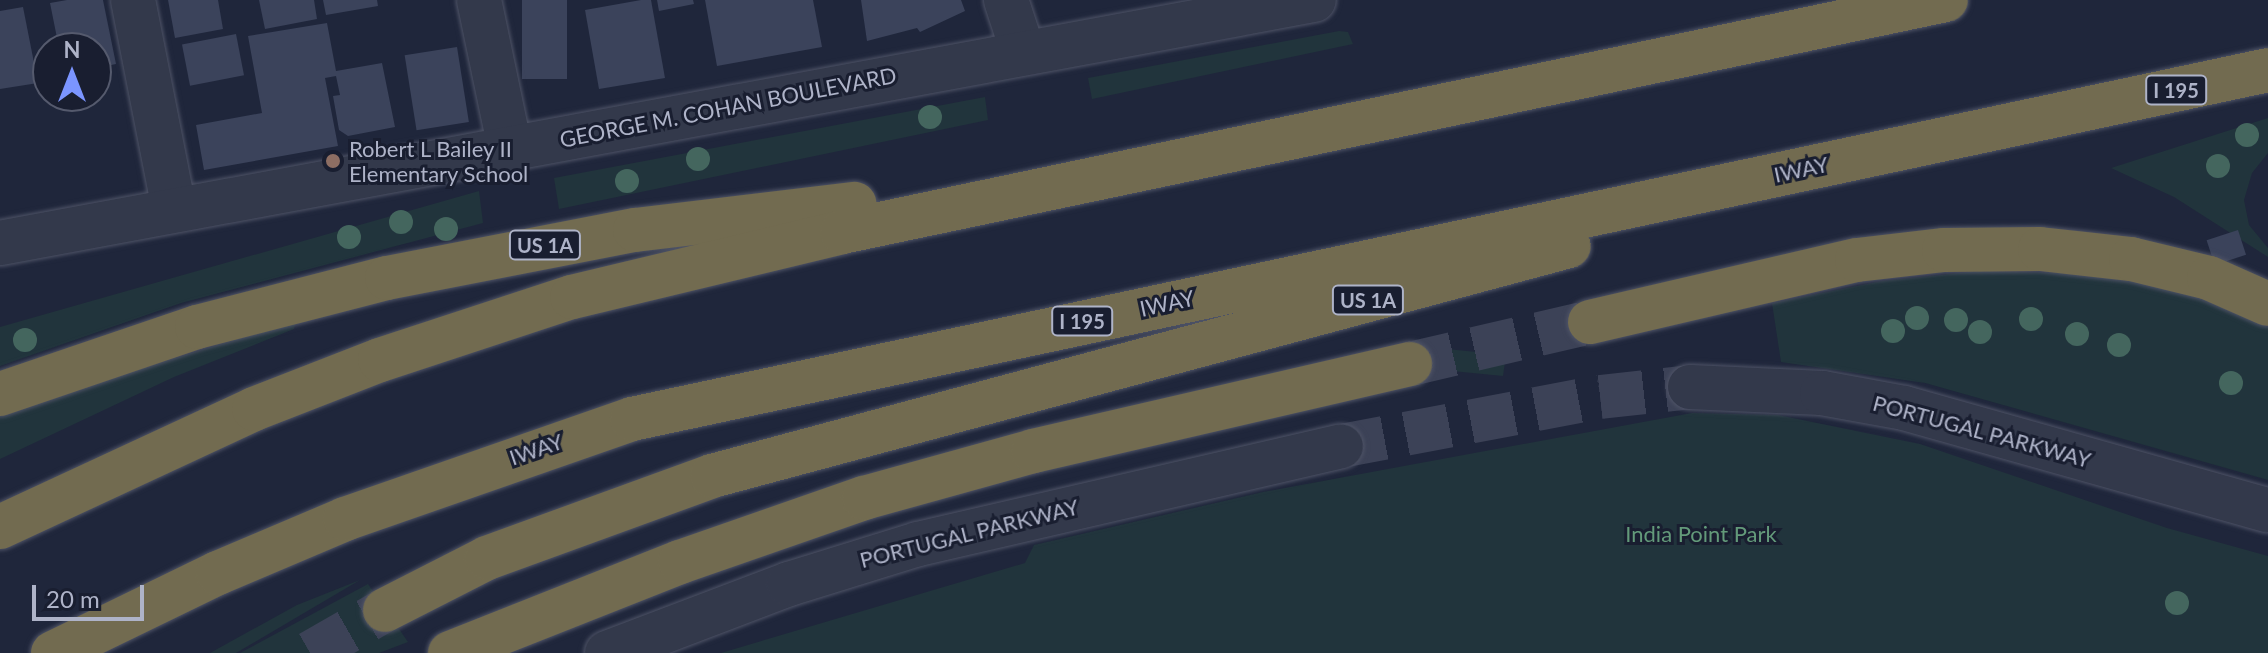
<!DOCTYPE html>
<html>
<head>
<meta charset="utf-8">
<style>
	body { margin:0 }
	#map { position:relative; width:2268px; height:653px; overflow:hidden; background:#1f263b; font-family:Lato,sans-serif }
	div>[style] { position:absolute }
	.green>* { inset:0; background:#21343c }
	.building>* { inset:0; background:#3b435b; transform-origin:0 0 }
	.minor-tunnel>* { height:44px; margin-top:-22px; transform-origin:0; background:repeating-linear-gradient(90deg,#3c4257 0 44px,transparent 0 66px) }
	.highway-tunnel>* { height:44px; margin-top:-22px; transform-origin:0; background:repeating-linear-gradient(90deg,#3c4257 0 44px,transparent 0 66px) }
	.roads { filter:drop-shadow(0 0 2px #4e5366) drop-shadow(0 0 2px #4e5366) }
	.minor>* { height:44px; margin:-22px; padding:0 22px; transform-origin:22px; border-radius:22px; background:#33394b }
	.highway>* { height:44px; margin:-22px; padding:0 22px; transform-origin:22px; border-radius:22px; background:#726b50 }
	.trees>* { width:24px; height:24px; margin:-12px; border-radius:50%; background:#44665e }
	.dots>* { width:22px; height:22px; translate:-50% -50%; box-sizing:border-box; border:4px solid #191e30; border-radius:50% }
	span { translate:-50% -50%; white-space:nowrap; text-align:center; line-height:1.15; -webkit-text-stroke:6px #191e30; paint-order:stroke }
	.shield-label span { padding:2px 6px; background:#191e30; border:2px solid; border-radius:6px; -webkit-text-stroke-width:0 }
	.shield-label { font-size:20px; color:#aeb3c8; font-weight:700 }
	.street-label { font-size:22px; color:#aeb3c8 }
	.poi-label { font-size:22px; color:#aeb3c8 }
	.left { translate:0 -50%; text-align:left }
	.park-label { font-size:22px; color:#639a7a }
	.north { position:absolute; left:32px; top:32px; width:80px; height:80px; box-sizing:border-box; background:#191e30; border:2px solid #555a6d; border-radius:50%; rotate:0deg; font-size:22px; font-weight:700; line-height:32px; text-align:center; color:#aeb3c8 }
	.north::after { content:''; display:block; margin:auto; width:28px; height:36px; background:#7b95ff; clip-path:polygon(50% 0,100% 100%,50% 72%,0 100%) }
	.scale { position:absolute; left:32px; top:585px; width:112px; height:36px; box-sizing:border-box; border:4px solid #aeb3c8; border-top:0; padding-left:10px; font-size:24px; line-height:28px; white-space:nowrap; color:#aeb3c8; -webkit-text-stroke:6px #191e30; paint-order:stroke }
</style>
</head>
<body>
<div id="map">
	<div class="green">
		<div style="clip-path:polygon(1339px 31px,1348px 32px,1353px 44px,1092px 99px,1088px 78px)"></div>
		<div style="clip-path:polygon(985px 97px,988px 120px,559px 209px,554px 178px)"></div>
		<div style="clip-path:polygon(2268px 118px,2268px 153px,2252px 173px,2244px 200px,2249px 225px,2268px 248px,2268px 257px,2174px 197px,2111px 168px)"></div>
		<div style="clip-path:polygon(479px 191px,483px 223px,181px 303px,0 366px,0 327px)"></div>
		<div style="clip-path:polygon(1980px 271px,2096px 274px,2186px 292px,2268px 327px,2268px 480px,1925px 383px,1781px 362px,1772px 303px,1882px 281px)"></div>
		<div style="clip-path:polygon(296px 321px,294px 329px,174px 377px,0 459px,0 412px)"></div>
		<div style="clip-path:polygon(1447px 349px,1506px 355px,1503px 376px,1442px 370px,1439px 358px)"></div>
		<div style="clip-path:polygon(1692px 413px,1778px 415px,1920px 444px,2167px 528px,2268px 556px,2268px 653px,721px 653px,1025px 563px,1034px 545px,1263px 492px)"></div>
		<div style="clip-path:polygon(360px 580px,236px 653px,210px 653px,297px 605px)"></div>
		<div style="clip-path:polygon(368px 584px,408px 642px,379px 653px,240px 653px)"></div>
	</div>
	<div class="building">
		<div style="clip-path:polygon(67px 0,103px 0,116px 64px,96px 68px,96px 48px,59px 48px,50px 3px)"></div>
		<div style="clip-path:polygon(168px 0,218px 0,223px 29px,175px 38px)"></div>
		<div style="clip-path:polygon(259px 0,314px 0,317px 19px,265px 29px)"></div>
		<div style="clip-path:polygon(323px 0,377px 0,378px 6px,326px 15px)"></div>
		<div style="left:522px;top:0;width:45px;height:79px"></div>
		<div style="clip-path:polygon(641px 0,651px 0,665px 78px,599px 89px,585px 10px)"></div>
		<div style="clip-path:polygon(657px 0,693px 0,694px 4px,659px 11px)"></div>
		<div style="clip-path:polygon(705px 0,813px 0,822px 47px,717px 66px)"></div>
		<div style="clip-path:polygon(861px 0,961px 0,965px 11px,920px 32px,917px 28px,867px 41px)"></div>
		<div style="clip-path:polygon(23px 7px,38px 83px,0 89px,0 11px)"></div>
		<div style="clip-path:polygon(327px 23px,336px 71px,382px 63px,395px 127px,348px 136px,339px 130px,333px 96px,340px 95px,336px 76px,325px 78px,338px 146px,204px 170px,196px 125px,262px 113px,248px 36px)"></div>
		<div style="left:236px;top:34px;width:42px;height:55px;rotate:79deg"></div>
		<div style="left:457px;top:47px;width:76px;height:53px;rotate:81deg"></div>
		<div style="left:2238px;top:230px;width:26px;height:33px;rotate:72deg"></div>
	</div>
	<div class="minor-tunnel">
		<div style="left:1341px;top:446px;width:264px;rotate:-10.7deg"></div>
		<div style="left:1600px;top:397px;width:91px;rotate:-6.3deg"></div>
	</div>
	<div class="highway-tunnel">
		<div style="left:1410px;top:364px;width:185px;rotate:-13.1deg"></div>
		<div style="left:310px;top:653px;width:86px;rotate:-29.8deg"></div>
	</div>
	<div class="roads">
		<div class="minor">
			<div style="left:133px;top:0;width:213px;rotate:78.9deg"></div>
			<div style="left:479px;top:0;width:151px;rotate:78.2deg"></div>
			<div style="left:1006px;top:0;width:55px;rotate:71.9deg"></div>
			<div style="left:0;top:243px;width:1336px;rotate:-10.48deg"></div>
			<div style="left:1690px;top:387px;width:132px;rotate:2.6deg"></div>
			<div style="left:1822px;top:393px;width:83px;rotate:10.4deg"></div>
			<div style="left:1904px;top:408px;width:378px;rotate:15.7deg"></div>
			<div style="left:607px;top:653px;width:195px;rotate:-20.8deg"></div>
			<div style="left:789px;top:584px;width:135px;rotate:-17.2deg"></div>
			<div style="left:918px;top:544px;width:434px;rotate:-13deg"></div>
		</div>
		<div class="highway">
			<div style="left:1590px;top:322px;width:274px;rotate:-13.1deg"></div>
			<div style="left:1857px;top:260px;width:88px;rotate:-6.6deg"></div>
			<div style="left:1944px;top:250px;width:96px;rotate:-0.6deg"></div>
			<div style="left:2040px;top:249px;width:92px;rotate:6.3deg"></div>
			<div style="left:2131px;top:259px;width:80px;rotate:13.7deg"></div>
			<div style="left:2209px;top:278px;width:64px;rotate:23.8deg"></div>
			<div style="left:0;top:394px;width:208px;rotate:-18.8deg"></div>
			<div style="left:197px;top:327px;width:196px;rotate:-14.5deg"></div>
			<div style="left:387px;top:278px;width:253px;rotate:-11deg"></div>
			<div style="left:635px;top:230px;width:221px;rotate:-6.8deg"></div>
			<div style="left:0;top:527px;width:280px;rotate:-24.9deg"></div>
			<div style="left:254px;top:409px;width:135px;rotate:-21.3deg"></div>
			<div style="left:380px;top:360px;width:202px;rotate:-18.2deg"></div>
			<div style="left:572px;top:297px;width:278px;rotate:-13.5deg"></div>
			<div style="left:842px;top:232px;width:1128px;rotate:-11.87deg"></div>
			<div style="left:385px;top:610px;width:114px;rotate:-27deg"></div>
			<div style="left:487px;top:558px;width:239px;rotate:-20deg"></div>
			<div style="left:712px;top:476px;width:887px;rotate:-15.02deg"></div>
			<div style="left:53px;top:653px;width:183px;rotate:-25.9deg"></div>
			<div style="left:218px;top:573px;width:138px;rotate:-23deg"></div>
			<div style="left:345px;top:519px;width:304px;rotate:-19.2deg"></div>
			<div style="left:632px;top:419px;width:1673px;rotate:-12.04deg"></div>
			<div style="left:450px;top:653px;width:247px;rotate:-21.6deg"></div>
			<div style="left:680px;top:562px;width:195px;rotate:-19.2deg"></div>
			<div style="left:864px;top:498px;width:175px;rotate:-15.5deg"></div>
			<div style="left:1033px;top:451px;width:387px;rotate:-13deg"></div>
		</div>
	</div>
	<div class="trees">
		<div style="left:930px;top:117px"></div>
		<div style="left:2247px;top:135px"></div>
		<div style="left:698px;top:159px"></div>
		<div style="left:2218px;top:166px"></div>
		<div style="left:627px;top:181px"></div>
		<div style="left:401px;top:222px"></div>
		<div style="left:446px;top:229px"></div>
		<div style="left:349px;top:237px"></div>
		<div style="left:1917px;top:318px"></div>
		<div style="left:2031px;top:319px"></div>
		<div style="left:1956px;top:320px"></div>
		<div style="left:1893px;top:331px"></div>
		<div style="left:1980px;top:332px"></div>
		<div style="left:2077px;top:334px"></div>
		<div style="left:25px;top:340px"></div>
		<div style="left:2119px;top:345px"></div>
		<div style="left:2231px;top:383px"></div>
		<div style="left:2177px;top:603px"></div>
	</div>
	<div class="dots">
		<div style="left:333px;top:161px;background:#8d6e63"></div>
	</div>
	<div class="shield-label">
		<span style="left:2176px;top:90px">I 195</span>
		<span style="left:545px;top:245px">US 1A</span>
		<span style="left:1368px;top:300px">US 1A</span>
		<span style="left:1082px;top:321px">I 195</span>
	</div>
	<div class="street-label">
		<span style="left:728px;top:107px;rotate:-11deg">GEORGE M. COHAN BOULEVARD</span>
		<span style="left:1801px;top:169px;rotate:-12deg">IWAY</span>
		<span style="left:1167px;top:303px;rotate:-12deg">IWAY</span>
		<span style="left:1982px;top:431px;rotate:15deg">PORTUGAL PARKWAY</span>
		<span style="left:536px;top:449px;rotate:-19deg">IWAY</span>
		<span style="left:969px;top:533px;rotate:-14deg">PORTUGAL PARKWAY</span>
	</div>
	<div class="poi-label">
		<span class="left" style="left:349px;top:161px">Robert L Bailey II<br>Elementary School</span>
	</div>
	<div class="park-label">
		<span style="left:1701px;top:534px">India Point Park</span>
	</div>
	<div class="north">N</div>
	<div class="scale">20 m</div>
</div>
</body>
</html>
